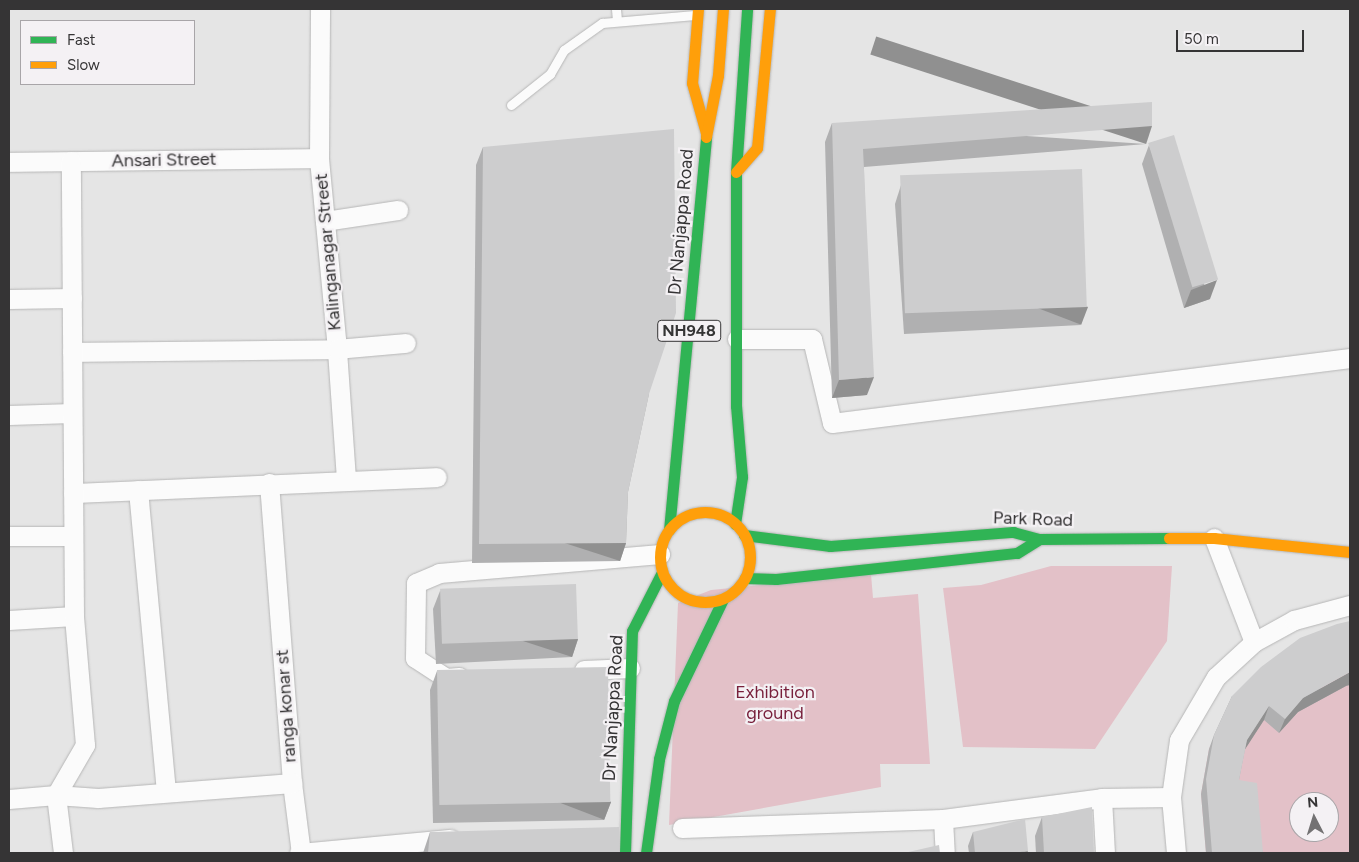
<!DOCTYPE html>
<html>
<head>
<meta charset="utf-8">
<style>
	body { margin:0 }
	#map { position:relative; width:1359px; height:862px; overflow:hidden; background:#e5e5e5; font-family:Figtree,sans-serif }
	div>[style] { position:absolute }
	.green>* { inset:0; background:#e3c1c8 }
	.roads { filter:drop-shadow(0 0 1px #b6b6b6) drop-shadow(0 0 1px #b6b6b6) }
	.lane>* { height:9px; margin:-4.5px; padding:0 4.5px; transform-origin:4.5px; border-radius:4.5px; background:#fbfbfb }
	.street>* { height:19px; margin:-9.5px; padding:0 9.5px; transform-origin:9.5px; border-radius:9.5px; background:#fbfbfb }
	.fast>* { height:11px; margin:-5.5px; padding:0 5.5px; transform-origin:5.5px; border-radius:5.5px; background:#30b455 }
	.slow>* { height:11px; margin:-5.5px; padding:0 5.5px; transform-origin:5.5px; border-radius:5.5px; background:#ff9f0a }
	.slow>.ring { margin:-5.5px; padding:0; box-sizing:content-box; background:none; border:11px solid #ff9f0a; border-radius:50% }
	.wall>* { inset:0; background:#b0b0b1 }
	.shaded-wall>* { inset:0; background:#909090; transform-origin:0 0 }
	.building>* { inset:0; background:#cdcdce; transform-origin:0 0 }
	span { translate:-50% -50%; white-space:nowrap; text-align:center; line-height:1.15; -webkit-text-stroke:4.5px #f4f1f4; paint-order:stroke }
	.shield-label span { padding:1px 4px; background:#f4f1f4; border:1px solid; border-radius:4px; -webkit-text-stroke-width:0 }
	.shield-label { font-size:16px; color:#353435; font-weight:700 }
	.street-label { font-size:18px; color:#353435 }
	.park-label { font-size:18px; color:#781f3b }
	.frame { position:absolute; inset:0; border:10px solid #353435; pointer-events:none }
	.legend { position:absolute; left:20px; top:20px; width:175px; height:65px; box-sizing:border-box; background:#f4f1f4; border:1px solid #a8a5a8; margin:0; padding:6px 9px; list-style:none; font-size:15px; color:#353435 }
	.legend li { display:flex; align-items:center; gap:10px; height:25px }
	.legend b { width:25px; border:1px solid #a8a5a8 }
	.north { position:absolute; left:1289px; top:792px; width:50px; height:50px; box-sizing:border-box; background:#f4f1f4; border:1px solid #a8a5a8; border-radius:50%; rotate:355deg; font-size:14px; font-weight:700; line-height:20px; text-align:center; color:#353435 }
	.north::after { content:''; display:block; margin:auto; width:18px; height:22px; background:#737273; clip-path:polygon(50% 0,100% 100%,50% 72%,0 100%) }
	.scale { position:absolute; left:1176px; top:30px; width:128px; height:22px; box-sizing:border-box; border:2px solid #353435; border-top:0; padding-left:6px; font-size:15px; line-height:18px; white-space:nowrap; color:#353435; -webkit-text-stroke:4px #f4f1f4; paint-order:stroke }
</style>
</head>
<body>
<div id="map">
	<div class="green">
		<div style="clip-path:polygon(1051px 566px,1172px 566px,1167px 641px,1095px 749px,963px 747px,943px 588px,981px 585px)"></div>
		<div style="clip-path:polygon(871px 574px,873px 598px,918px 594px,930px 764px,880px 764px,881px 787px,669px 825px,678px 603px,711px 590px)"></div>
		<div style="clip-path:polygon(evenodd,1350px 634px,1350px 853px,1206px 853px,1201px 794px,1209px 749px,1227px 710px,1350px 634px,1299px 802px,1329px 802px,1329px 832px,1299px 832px,1299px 802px)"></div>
	</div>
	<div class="roads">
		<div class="lane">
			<div style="left:616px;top:9px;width:12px;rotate:85deg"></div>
			<div style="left:511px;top:105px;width:50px;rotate:-38.5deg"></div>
			<div style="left:550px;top:74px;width:28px;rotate:-60deg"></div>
			<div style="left:564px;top:50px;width:47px;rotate:-35.4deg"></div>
			<div style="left:602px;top:23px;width:93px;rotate:-4.9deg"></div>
		</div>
		<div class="street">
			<div style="left:9px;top:162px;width:310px;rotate:-0.7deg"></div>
			<div style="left:325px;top:221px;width:74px;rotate:-8.6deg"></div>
			<div style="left:9px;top:299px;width:63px;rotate:-0.9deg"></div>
			<div style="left:737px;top:339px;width:75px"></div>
			<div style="left:812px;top:339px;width:86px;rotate:76.6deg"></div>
			<div style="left:832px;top:423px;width:522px;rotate:-7.15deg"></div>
			<div style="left:72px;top:352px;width:265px;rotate:-0.6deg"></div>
			<div style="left:337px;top:349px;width:192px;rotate:-95.4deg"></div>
			<div style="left:319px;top:158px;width:149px;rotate:-89.6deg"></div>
			<div style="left:9px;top:415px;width:63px;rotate:-1.8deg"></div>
			<div style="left:346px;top:479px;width:130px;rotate:-94deg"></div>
			<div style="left:337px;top:349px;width:69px;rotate:-5deg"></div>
			<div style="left:269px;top:483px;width:301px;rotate:85.6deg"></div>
			<div style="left:292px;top:783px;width:71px;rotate:82.7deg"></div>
			<div style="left:138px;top:490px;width:303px;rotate:84.7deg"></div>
			<div style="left:73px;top:493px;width:364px;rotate:-2.5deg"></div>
			<div style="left:9px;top:536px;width:64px"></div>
			<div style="left:1214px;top:538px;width:111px;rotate:69deg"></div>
			<div style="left:9px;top:620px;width:65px;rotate:-3.5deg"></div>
			<div style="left:584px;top:670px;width:46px;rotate:-2.5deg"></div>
			<div style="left:459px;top:677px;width:13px;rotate:176deg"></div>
			<div style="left:446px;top:678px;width:37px;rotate:-147deg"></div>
			<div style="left:415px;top:658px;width:75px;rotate:-89.2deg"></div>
			<div style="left:416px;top:583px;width:25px;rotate:-23deg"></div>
			<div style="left:439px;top:573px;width:222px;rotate:-4.9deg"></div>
			<div style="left:56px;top:795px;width:58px;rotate:-59.9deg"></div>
			<div style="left:85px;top:745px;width:129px;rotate:-94.9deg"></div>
			<div style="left:74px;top:616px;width:455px;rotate:-90.4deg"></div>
			<div style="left:56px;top:795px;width:58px;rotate:83.1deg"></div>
			<div style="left:1102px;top:798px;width:55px;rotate:86.9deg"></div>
			<div style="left:9px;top:799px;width:47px;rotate:-4.9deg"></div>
			<div style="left:56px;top:795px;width:42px;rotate:4.1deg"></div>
			<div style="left:98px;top:798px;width:195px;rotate:-4.4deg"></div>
			<div style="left:943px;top:819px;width:34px;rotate:87deg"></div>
			<div style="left:682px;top:828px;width:261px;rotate:-2deg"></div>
			<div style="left:943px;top:819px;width:160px;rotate:-7.5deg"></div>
			<div style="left:1102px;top:798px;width:69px;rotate:-0.8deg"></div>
			<div style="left:299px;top:853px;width:152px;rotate:-5.3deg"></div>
			<div style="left:1176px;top:853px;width:56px;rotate:-95.1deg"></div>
			<div style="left:1171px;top:797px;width:58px;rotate:-82deg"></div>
			<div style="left:1179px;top:740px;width:73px;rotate:-59.6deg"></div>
			<div style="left:1216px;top:677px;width:52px;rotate:-42.6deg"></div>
			<div style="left:1254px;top:642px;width:46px;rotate:-28.8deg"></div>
			<div style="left:1294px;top:620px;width:58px;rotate:-15deg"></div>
		</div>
		<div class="fast">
			<div style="left:735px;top:524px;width:48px;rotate:-81.5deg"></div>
			<div style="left:742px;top:477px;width:71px;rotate:-94.8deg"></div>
			<div style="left:736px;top:406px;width:234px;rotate:-90deg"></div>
			<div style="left:736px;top:172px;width:163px;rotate:-86.1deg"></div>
			<div style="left:669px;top:530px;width:395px;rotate:-84.6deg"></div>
			<div style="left:744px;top:535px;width:87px;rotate:7.3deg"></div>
			<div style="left:830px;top:546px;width:184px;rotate:-4.4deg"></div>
			<div style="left:1013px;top:532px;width:27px;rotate:15deg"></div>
			<div style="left:1039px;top:539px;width:130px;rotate:-0.4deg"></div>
			<div style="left:745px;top:578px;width:31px;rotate:2deg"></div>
			<div style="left:776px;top:579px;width:242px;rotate:-6.2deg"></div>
			<div style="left:1017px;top:553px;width:26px;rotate:-32deg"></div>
			<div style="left:625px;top:853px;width:222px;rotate:-88.2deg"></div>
			<div style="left:632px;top:631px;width:66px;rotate:-63deg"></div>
			<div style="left:646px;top:853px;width:95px;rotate:-82.1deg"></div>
			<div style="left:659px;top:759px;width:60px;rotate:-75.5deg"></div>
			<div style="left:674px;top:701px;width:113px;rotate:-64.3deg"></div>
		</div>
		<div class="slow">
			<div style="left:698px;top:9px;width:74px;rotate:94.6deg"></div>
			<div style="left:692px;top:83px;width:52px;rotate:74.4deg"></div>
			<div style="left:706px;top:137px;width:63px;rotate:-79deg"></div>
			<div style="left:718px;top:75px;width:66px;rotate:-85.7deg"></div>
			<div style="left:736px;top:172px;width:32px;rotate:-49deg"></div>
			<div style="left:757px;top:148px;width:140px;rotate:-84.7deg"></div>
			<div class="ring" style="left:660px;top:512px;width:79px;height:79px"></div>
			<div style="left:1169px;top:538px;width:45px"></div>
			<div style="left:1214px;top:538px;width:137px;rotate:5.9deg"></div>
		</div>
	</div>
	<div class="wall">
		<div style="clip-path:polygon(832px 123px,1146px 144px,864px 167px,867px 395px,832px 398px,825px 142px)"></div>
		<div style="clip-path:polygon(1149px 145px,1210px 299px,1184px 308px,1142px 164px)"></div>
		<div style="clip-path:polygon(483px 147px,649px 394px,628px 492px,626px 543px,620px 561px,472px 563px,476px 165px)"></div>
		<div style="clip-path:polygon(901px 185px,1081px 325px,904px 334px,895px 204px)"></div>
		<div style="clip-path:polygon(440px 591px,578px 639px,572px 657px,436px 664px,433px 609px)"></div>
		<div style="clip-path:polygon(437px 671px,611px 802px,604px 820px,433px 823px,430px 690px)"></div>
		<div style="clip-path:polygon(1346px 686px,1298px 712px,1279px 733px,1264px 720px,1245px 749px,1239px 780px,1263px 853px,1206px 853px,1201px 794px,1209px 749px,1214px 735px,1232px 696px)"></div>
		<div style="clip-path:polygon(1042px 817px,1094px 853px,1036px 853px,1035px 836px)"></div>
		<div style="clip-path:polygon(430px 832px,619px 853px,423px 853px)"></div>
		<div style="clip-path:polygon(973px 832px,1027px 853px,969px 853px,968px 846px)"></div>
	</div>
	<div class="shaded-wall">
		<div style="left:1152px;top:126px;width:19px;height:290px;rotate:108deg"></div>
		<div style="clip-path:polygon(1217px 280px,1210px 299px,1184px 308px,1191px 290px)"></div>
		<div style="left:1088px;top:307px;width:19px;height:178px;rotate:111deg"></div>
		<div style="clip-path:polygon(874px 377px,867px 395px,832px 398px,839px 380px)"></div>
		<div style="left:626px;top:543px;width:19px;height:147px;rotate:108deg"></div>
		<div style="left:578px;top:639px;width:19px;height:135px;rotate:108deg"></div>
		<div style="clip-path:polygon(1350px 672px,1350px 685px,1346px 686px,1298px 712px,1279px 733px,1285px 719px,1303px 698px)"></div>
		<div style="clip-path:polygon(1269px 706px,1264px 720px,1242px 754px,1247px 740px)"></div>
		<div style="left:611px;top:802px;width:19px;height:171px;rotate:111deg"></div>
		<div style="clip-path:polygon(1028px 851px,1027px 853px,1012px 853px)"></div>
	</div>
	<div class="building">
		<div style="clip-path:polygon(1152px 102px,1152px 126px,863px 149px,874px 377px,839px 380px,832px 123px)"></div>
		<div style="clip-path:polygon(674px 129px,676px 313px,649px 394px,628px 492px,626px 543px,479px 544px,483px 147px)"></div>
		<div style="left:1174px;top:135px;width:151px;height:27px;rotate:73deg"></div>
		<div style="left:1082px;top:169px;width:138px;height:182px;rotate:88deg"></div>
		<div style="left:576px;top:584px;width:55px;height:136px;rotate:88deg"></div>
		<div style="clip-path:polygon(1350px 621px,1350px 672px,1303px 698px,1285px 719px,1269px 706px,1247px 740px,1239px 780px,1257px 783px,1263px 853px,1212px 853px,1206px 779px,1214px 735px,1232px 696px,1261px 667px,1300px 638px,1337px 624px)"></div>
		<div style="left:608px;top:667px;width:135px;height:171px;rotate:89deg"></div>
		<div style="clip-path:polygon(1092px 807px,1094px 853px,1044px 853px,1042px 817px)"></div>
		<div style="clip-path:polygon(1025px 819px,1028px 851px,1012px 853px,975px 853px,973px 832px)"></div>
		<div style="clip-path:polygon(619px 827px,619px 853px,428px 853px,430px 832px)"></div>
		<div style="clip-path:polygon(939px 845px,940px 853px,904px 853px)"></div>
	</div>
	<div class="shield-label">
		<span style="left:689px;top:331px">NH948</span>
	</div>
	<div class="street-label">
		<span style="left:164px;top:160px;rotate:-1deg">Ansari Street</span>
		<span style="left:681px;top:222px;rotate:-85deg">Dr Nanjappa Road</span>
		<span style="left:328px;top:252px;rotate:-95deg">Kalinganagar Street</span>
		<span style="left:1033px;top:519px;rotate:2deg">Park Road</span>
		<span style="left:286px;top:706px;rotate:-94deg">ranga konar st</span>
		<span style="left:613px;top:708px;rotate:-87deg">Dr Nanjappa Road</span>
	</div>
	<div class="park-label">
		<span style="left:775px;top:703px">Exhibition<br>ground</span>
	</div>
	<div class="frame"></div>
	<ul class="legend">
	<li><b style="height:6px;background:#30b455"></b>Fast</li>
	<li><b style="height:6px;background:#ff9f0a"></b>Slow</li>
	</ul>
	<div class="north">N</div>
	<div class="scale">50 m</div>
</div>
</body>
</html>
